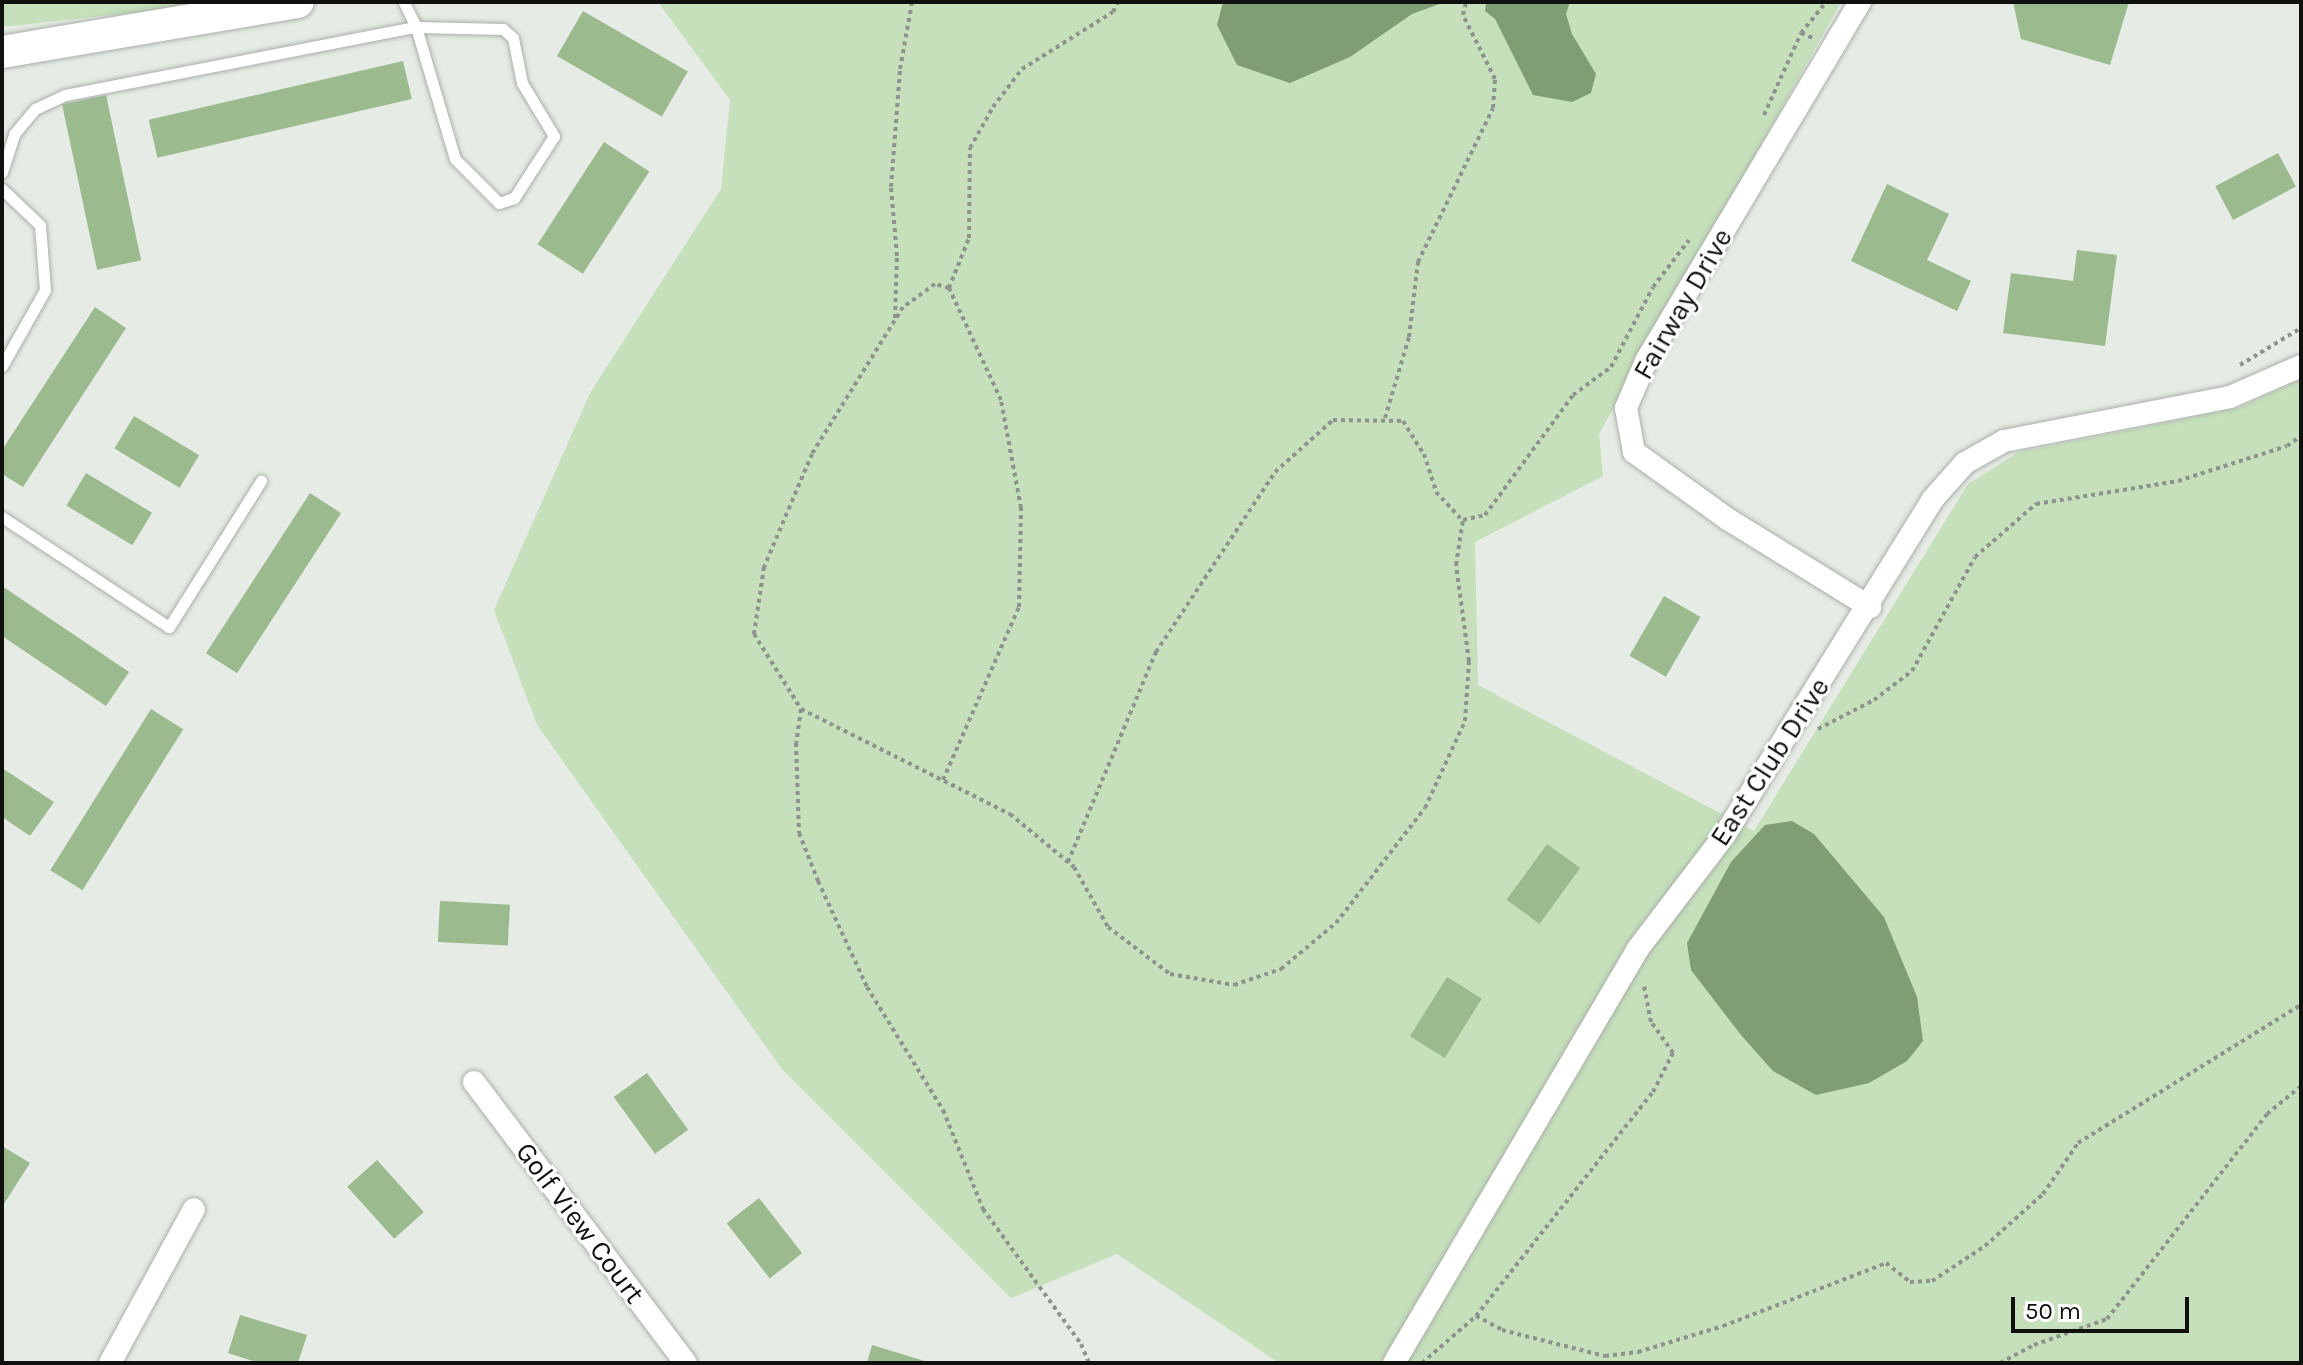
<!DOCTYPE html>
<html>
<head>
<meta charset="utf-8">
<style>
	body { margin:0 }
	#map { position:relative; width:2303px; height:1365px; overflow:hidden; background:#e6ebe5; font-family:Karla,sans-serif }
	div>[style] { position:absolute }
	.green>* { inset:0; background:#c5e0bb }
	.water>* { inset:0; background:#7f9e73 }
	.building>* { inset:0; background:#9bbb8f; transform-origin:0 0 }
	.path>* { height:4px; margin-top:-2px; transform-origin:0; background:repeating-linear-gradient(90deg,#8f938e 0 4px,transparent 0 8px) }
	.roads { filter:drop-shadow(0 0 2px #aaafa9) drop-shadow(0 0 2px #aaafa9) }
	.lane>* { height:11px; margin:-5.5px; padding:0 5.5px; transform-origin:5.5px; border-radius:5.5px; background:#fff }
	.street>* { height:22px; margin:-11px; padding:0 11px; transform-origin:11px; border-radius:11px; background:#fff }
	.secondary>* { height:32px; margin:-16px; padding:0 16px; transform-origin:16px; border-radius:16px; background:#fff }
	span { translate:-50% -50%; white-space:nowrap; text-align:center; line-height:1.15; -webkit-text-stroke:6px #fff; paint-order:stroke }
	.street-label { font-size:28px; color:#10110f }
	.frame { position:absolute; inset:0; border:4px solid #10110f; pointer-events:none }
	.scale { position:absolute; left:2011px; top:1297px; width:178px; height:36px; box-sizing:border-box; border:4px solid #10110f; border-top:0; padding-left:10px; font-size:24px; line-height:28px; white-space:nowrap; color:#10110f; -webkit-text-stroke:6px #fff; paint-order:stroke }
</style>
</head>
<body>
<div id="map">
	<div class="green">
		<div style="clip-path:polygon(2px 2px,230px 2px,2px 27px)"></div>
		<div style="clip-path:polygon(658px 2px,1841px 2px,1599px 434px,1603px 476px,1475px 542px,1478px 685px,1754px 831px,1968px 484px,2019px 452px,2239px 408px,2301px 379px,2301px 1363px,1279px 1363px,1117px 1254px,1011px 1298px,782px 1069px,537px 725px,494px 610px,590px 393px,721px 189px,730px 100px)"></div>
	</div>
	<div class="water">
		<div style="clip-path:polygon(1223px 2px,1445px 2px,1412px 14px,1350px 57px,1290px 83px,1237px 65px,1217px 25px)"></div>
		<div style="clip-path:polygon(1486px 2px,1570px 2px,1566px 14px,1572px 34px,1596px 74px,1591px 93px,1572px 102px,1533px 95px,1495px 19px,1485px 11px)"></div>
		<div style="clip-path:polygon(1792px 821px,1814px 834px,1884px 917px,1917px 997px,1923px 1041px,1907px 1061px,1869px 1083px,1816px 1095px,1773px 1071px,1741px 1035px,1691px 970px,1687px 943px,1731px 862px,1765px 825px)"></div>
	</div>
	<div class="building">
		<div style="clip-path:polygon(2013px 2px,2129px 2px,2110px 65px,2021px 39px)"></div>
		<div style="left:583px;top:11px;width:121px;height:52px;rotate:30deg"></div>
		<div style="left:403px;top:61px;width:39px;height:261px;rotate:77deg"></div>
		<div style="left:106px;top:95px;width:169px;height:45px;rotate:78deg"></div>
		<div style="left:604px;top:142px;width:54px;height:122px;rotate:33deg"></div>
		<div style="left:2278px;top:153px;width:38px;height:71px;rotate:62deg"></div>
		<div style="clip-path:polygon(1887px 184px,1949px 214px,1927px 260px,1971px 281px,1957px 311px,1851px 261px)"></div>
		<div style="clip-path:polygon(2077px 250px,2117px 255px,2105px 346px,2003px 333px,2011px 273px,2073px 281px)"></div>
		<div style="clip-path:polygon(95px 307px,126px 328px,23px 487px,2px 474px,2px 450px)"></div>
		<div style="left:134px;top:416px;width:76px;height:38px;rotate:31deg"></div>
		<div style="left:86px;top:473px;width:77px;height:38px;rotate:31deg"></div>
		<div style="left:310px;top:493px;width:37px;height:191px;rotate:33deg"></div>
		<div style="clip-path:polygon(2px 586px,129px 672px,106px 706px,2px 636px)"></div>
		<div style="left:1664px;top:596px;width:42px;height:69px;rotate:30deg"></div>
		<div style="left:151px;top:709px;width:38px;height:190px;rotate:32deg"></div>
		<div style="clip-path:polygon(2px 768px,54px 802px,30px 836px,2px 817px)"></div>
		<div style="left:1547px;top:844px;width:41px;height:69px;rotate:36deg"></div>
		<div style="left:440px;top:901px;width:70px;height:41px;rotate:3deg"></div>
		<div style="left:1447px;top:977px;width:41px;height:70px;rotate:32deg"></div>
		<div style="left:647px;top:1073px;width:70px;height:41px;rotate:54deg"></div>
		<div style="clip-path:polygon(2px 1146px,30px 1163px,2px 1207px)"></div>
		<div style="left:377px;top:1160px;width:70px;height:40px;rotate:48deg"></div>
		<div style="left:759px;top:1198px;width:70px;height:41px;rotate:52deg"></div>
		<div style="clip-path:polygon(240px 1315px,307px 1335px,298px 1363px,259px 1363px,228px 1353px)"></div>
		<div style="clip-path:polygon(872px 1345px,928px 1362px,928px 1363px,867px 1363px)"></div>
	</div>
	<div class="path">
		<div style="left:1801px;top:33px;width:40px;rotate:-51deg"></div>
		<div style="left:1764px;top:115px;width:90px;rotate:-65.7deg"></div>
		<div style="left:1801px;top:33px;width:13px;rotate:23deg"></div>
		<div style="left:949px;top:288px;width:54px;rotate:-68.2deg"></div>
		<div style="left:969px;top:238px;width:90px;rotate:-89.4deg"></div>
		<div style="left:970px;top:148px;width:47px;rotate:-60.7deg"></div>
		<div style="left:993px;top:107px;width:48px;rotate:-52.7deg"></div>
		<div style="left:1022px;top:69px;width:107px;rotate:-32.1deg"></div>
		<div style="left:1113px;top:12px;width:11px;rotate:-63deg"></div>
		<div style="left:895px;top:318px;width:62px;rotate:-88.2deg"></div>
		<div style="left:897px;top:256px;width:69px;rotate:-95deg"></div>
		<div style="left:891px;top:187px;width:118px;rotate:-85.6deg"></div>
		<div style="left:900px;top:69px;width:68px;rotate:-79.8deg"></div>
		<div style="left:2240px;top:365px;width:71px;rotate:-31.2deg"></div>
		<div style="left:1385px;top:418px;width:84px;rotate:-73.5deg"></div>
		<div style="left:1409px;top:337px;width:76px;rotate:-83.2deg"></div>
		<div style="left:1418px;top:262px;width:171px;rotate:-64deg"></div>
		<div style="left:1493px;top:108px;width:29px;rotate:-86deg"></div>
		<div style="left:1495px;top:79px;width:72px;rotate:-116.6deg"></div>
		<div style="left:1463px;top:15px;width:13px;rotate:-77deg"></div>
		<div style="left:801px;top:709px;width:34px;rotate:98deg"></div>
		<div style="left:796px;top:743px;width:90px;rotate:88.1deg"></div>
		<div style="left:799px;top:833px;width:52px;rotate:68.4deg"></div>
		<div style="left:818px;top:881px;width:117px;rotate:65.2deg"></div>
		<div style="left:867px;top:987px;width:145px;rotate:58.3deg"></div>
		<div style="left:943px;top:1110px;width:107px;rotate:68deg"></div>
		<div style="left:983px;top:1209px;width:167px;rotate:54deg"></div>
		<div style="left:1081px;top:1344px;width:21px;rotate:67deg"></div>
		<div style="left:1818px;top:729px;width:63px;rotate:-27.4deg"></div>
		<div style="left:1874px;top:700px;width:48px;rotate:-37.3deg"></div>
		<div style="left:1912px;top:671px;width:130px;rotate:-61.1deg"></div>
		<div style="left:1975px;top:557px;width:81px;rotate:-41deg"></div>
		<div style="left:2036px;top:504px;width:144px;rotate:-9.2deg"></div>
		<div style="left:2178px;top:481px;width:114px;rotate:-17.8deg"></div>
		<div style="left:2287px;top:446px;width:17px;rotate:-36deg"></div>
		<div style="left:943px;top:780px;width:189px;rotate:-66.3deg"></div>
		<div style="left:1019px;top:607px;width:99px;rotate:-88.8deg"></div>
		<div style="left:1021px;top:508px;width:110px;rotate:-100.5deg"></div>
		<div style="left:1001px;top:400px;width:123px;rotate:-114.9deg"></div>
		<div style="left:949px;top:288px;width:15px;rotate:-164deg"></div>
		<div style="left:935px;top:284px;width:39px;rotate:144deg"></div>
		<div style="left:903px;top:307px;width:173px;rotate:121.8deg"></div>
		<div style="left:812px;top:454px;width:123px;rotate:113deg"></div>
		<div style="left:764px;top:567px;width:68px;rotate:98.5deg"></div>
		<div style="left:754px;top:634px;width:89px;rotate:57.9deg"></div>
		<div style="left:801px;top:709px;width:234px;rotate:26.7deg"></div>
		<div style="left:1010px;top:814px;width:83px;rotate:39.6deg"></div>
		<div style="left:1074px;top:867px;width:69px;rotate:60.5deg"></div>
		<div style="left:1108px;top:927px;width:78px;rotate:37.2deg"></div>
		<div style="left:1170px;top:974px;width:65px;rotate:9.8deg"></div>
		<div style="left:1234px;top:985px;width:50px;rotate:-18.8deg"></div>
		<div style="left:1281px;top:969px;width:72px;rotate:-39.9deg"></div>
		<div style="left:1336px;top:923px;width:145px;rotate:-52.3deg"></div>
		<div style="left:1425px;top:808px;width:96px;rotate:-65.3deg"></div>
		<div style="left:1465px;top:721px;width:60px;rotate:-86.2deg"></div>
		<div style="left:1469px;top:661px;width:97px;rotate:-97.7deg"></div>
		<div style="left:1456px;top:565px;width:46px;rotate:-81.2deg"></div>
		<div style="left:1463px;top:520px;width:23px;rotate:-13deg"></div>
		<div style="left:1485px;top:515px;width:149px;rotate:-53.7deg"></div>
		<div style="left:1573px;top:395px;width:47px;rotate:-36.4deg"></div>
		<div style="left:1611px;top:367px;width:90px;rotate:-62.3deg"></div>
		<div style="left:1653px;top:287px;width:59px;rotate:-52.5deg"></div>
		<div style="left:1068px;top:862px;width:228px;rotate:-67.3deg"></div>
		<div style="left:1156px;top:652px;width:216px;rotate:-56.5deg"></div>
		<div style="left:1275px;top:472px;width:78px;rotate:-41.9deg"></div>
		<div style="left:1333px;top:420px;width:70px;rotate:0.8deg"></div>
		<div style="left:1403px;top:421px;width:39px;rotate:58deg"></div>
		<div style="left:1424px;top:454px;width:40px;rotate:72deg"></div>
		<div style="left:1436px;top:492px;width:38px;rotate:47deg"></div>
		<div style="left:1476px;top:1316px;width:285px;rotate:-51.7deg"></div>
		<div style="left:1653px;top:1092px;width:44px;rotate:-62.9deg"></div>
		<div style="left:1673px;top:1053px;width:38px;rotate:-125deg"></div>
		<div style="left:1651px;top:1022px;width:38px;rotate:-101deg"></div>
		<div style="left:1422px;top:1363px;width:72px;rotate:-41deg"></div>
		<div style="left:1476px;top:1316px;width:30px;rotate:28deg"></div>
		<div style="left:1502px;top:1330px;width:106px;rotate:14.2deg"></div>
		<div style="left:1605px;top:1356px;width:33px;rotate:-7deg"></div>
		<div style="left:1638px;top:1352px;width:89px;rotate:-17deg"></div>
		<div style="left:1723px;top:1326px;width:175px;rotate:-21.1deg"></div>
		<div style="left:1886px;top:1263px;width:31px;rotate:38deg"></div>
		<div style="left:1910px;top:1282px;width:22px;rotate:-3deg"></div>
		<div style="left:1932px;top:1281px;width:64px;rotate:-33.4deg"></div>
		<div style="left:1985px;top:1246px;width:78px;rotate:-41.9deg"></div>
		<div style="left:2043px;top:1194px;width:62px;rotate:-55.5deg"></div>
		<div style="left:2078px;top:1143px;width:262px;rotate:-31.8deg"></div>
		<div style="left:2000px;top:1363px;width:38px;rotate:-28deg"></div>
		<div style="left:2034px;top:1345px;width:77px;rotate:-19.6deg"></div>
		<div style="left:2107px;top:1319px;width:260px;rotate:-52deg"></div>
		<div style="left:2267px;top:1114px;width:44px;rotate:-39.5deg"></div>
	</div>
	<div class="roads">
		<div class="lane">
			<div style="left:2px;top:172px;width:40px;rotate:-72deg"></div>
			<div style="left:14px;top:134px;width:33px;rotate:-50deg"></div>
			<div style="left:35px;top:109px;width:33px;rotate:-25deg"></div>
			<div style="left:65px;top:95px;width:358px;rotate:-11deg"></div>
			<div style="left:416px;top:27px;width:87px;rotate:1.3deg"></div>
			<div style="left:503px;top:29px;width:13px;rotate:42deg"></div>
			<div style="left:513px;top:38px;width:46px;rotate:78.7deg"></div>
			<div style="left:522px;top:83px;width:62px;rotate:58.9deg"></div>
			<div style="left:554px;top:136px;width:74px;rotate:122.8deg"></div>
			<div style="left:514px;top:198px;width:16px;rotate:162deg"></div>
			<div style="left:499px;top:203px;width:62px;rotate:-135deg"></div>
			<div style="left:455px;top:159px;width:138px;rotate:-106.5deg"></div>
			<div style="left:416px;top:27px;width:28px;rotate:-116deg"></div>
			<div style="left:2px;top:189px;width:52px;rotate:43.5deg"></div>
			<div style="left:40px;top:225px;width:65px;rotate:85.6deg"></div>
			<div style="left:45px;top:290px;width:87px;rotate:119.5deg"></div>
			<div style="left:2px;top:517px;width:200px;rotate:33.4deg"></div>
			<div style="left:169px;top:627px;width:173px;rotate:-57.8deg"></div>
		</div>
		<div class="street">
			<div style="left:1860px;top:2px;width:418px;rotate:120.8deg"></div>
			<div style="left:1646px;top:361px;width:51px;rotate:113.1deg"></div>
			<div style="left:1626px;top:408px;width:45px;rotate:79.7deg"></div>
			<div style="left:1634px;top:452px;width:117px;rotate:35.6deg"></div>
			<div style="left:1729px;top:520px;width:166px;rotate:31.7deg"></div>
			<div style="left:474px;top:1082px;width:352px;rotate:53deg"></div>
			<div style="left:110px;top:1363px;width:175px;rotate:-61.4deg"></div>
			<div style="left:1394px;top:1363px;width:479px;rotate:-59.5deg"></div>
			<div style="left:1637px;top:950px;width:143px;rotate:-52.7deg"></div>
			<div style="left:1724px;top:836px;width:395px;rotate:-58.2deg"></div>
			<div style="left:1932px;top:500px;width:50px;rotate:-48.3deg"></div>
			<div style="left:1965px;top:463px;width:45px;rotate:-29.4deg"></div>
			<div style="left:2004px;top:441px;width:230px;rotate:-11deg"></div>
			<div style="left:2230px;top:397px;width:77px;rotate:-23.6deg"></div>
		</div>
		<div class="secondary">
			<div style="left:2px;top:52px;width:300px;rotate:-9.6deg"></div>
		</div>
	</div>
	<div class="street-label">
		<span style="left:1683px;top:304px;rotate:-60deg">Fairway Drive</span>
		<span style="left:1770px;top:762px;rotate:-57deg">East Club Drive</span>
		<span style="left:580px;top:1223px;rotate:53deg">Golf View Court</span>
	</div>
	<div class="frame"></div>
	<div class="scale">50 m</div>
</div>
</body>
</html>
